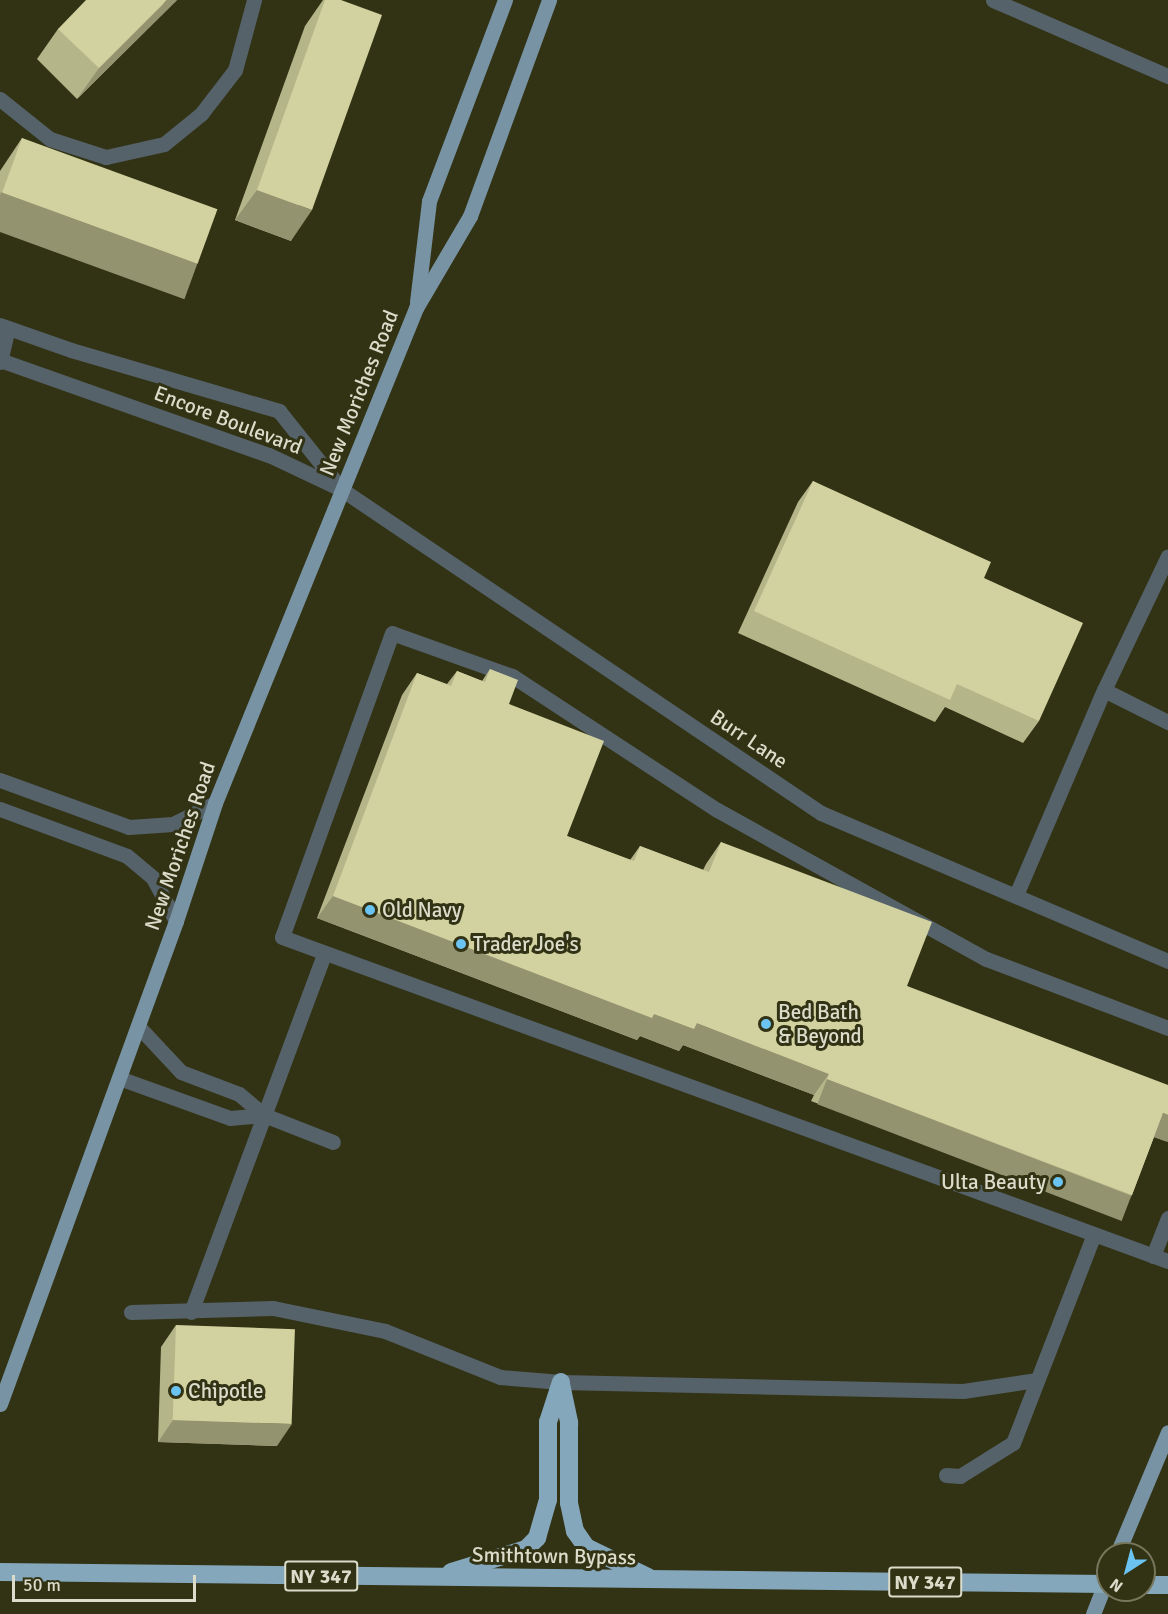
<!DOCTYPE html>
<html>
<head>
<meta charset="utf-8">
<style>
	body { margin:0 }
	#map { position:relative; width:1168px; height:1614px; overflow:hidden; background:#323214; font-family:Signika,sans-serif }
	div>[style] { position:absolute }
	.minor>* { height:15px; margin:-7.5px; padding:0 7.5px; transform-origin:7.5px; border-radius:7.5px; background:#55626a }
	.major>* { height:15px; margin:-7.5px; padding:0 7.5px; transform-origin:7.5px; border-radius:7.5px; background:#7894a4 }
	.highway>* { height:18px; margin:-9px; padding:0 9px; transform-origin:9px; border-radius:9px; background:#85a7bb }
	.wall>* { inset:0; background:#b5b58a }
	.shaded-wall>* { inset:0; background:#939370; transform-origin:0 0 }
	.building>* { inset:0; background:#d2d2a0; transform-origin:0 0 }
	.dots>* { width:16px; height:16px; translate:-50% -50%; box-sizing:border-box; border:3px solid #323214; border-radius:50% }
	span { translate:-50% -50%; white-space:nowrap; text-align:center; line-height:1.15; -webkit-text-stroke:6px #323214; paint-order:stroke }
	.shield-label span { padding:2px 4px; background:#323214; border:2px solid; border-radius:4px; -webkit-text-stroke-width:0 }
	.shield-label { font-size:20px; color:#dbdcca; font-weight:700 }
	.street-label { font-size:21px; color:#dbdcca }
	.poi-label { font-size:21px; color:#dbdcca }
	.left { translate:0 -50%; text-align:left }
	.right { translate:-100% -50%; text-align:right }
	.north { position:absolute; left:1096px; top:1542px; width:60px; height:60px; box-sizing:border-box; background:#323214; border:2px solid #76765d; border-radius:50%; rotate:216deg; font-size:16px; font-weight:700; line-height:24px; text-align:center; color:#dbdcca }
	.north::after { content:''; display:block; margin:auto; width:21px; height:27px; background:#6bc3f2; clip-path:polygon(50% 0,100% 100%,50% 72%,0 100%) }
	.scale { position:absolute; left:12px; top:1575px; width:184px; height:27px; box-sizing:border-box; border:3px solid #dbdcca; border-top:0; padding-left:8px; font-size:18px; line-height:21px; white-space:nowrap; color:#dbdcca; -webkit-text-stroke:4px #323214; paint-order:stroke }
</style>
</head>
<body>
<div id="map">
	<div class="minor">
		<div style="left:993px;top:0;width:191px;rotate:23.5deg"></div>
		<div style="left:0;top:99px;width:64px;rotate:38.7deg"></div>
		<div style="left:50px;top:139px;width:59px;rotate:17.8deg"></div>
		<div style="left:106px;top:157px;width:59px;rotate:-12.6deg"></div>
		<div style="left:164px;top:144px;width:48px;rotate:-39deg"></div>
		<div style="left:201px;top:114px;width:56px;rotate:-52.3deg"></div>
		<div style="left:235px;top:70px;width:73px;rotate:-74.8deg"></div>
		<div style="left:0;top:325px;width:75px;rotate:19.4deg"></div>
		<div style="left:71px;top:350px;width:217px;rotate:16.3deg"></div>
		<div style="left:279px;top:411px;width:95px;rotate:51.4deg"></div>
		<div style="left:0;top:360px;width:285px;rotate:19.5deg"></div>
		<div style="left:269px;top:455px;width:80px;rotate:25.3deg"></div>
		<div style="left:341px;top:489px;width:579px;rotate:34.02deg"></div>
		<div style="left:821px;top:813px;width:377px;rotate:23.1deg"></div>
		<div style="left:0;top:362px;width:35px;rotate:-77deg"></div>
		<div style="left:1104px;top:690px;width:72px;rotate:26.6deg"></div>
		<div style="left:0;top:780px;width:137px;rotate:20deg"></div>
		<div style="left:129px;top:827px;width:44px;rotate:-3.9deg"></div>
		<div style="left:173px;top:824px;width:47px;rotate:-26.6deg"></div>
		<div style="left:0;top:809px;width:135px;rotate:20.3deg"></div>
		<div style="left:127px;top:856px;width:34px;rotate:40deg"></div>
		<div style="left:153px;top:878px;width:49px;rotate:61.9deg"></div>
		<div style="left:1016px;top:895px;width:223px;rotate:-66.8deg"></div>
		<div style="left:1104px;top:690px;width:148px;rotate:-64.5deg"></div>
		<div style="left:138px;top:1026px;width:63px;rotate:46.9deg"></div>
		<div style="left:181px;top:1072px;width:62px;rotate:20.8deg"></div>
		<div style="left:239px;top:1094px;width:33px;rotate:40deg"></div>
		<div style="left:264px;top:1115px;width:74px;rotate:21.4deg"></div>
		<div style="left:1168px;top:1028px;width:195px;rotate:-159.2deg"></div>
		<div style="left:986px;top:959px;width:308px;rotate:-151deg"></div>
		<div style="left:717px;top:810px;width:245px;rotate:-146.8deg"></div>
		<div style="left:512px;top:676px;width:127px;rotate:-160.3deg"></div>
		<div style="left:392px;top:633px;width:323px;rotate:109.9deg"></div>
		<div style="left:282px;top:937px;width:943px;rotate:20.09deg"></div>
		<div style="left:119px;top:1078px;width:118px;rotate:19.8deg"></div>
		<div style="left:230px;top:1118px;width:34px;rotate:-5deg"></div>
		<div style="left:1153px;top:1256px;width:41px;rotate:-68.5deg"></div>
		<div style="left:131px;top:1312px;width:142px;rotate:-1.6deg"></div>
		<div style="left:273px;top:1308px;width:114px;rotate:11.6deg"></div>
		<div style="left:385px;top:1331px;width:124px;rotate:21.8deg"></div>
		<div style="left:500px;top:1377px;width:61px;rotate:4.7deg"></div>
		<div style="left:561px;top:1382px;width:402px;rotate:1.3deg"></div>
		<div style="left:963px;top:1391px;width:75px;rotate:-8.5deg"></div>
		<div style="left:191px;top:1312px;width:381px;rotate:-69.6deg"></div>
		<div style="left:946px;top:1475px;width:14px;rotate:4deg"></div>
		<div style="left:960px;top:1476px;width:62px;rotate:-31.9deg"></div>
		<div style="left:1013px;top:1443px;width:224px;rotate:-68.8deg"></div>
	</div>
	<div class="major">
		<div style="left:417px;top:302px;width:102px;rotate:-83.2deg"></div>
		<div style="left:429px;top:201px;width:215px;rotate:-69.3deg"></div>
		<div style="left:0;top:1404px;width:514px;rotate:-69.98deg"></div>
		<div style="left:176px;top:921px;width:124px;rotate:-71.7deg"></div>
		<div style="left:215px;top:803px;width:534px;rotate:-67.9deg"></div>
		<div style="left:416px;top:308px;width:107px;rotate:-59.6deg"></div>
		<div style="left:470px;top:216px;width:230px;rotate:-69.9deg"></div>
		<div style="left:1117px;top:1554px;width:132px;rotate:-67.3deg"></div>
		<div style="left:1093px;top:1614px;width:41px;rotate:-68.5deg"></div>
	</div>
	<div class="highway">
		<div style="left:561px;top:1384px;width:40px;rotate:78deg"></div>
		<div style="left:569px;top:1423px;width:80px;rotate:90deg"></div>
		<div style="left:569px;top:1503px;width:29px;rotate:78deg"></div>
		<div style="left:575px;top:1531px;width:19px;rotate:55deg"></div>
		<div style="left:586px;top:1547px;width:69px;rotate:25.8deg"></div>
		<div style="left:0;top:1572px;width:1108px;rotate:0.62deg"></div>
		<div style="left:451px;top:1572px;width:78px;rotate:-17deg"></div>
		<div style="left:526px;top:1549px;width:16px;rotate:-45deg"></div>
		<div style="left:537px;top:1538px;width:40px;rotate:-74deg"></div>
		<div style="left:548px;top:1500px;width:78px;rotate:-90deg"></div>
		<div style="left:548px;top:1422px;width:42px;rotate:-72deg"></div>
		<div style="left:1144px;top:1585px;width:24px"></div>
	</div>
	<div class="wall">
		<div style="clip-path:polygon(177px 0,77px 99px,37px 59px,58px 29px)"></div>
		<div style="clip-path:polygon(323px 0,341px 0,291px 241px,235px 220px,305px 26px)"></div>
		<div style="clip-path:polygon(22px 138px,198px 262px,176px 292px,0 230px,0 171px)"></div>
		<div style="clip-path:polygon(813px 481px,984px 578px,1039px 721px,1023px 743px,945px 707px,935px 722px,738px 633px,798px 502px)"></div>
		<div style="clip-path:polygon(490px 669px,509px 704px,567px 836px,630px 860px,640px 846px,703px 870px,706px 864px,721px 842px,907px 986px,1168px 1142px,1154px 1137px,1132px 1195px,1117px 1217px,811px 1101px,814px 1095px,683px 1045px,679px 1051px,640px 1036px,637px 1040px,317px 918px,402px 695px,417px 673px,447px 684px,457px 671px,482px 681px)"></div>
		<div style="clip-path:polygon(176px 1325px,277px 1446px,158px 1442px,161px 1347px)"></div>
	</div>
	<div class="shaded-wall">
		<div style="clip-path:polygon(167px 0,177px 0,77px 99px,99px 68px)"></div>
		<div style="clip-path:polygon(257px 190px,312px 210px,291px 241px,235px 220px)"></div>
		<div style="left:1px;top:192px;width:209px;height:38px;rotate:20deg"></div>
		<div style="clip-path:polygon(333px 896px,654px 1014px,697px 1023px,829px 1074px,814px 1095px,683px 1045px,679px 1051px,640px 1036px,637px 1040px,317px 918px)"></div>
		<div style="left:827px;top:1079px;width:326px;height:27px;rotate:21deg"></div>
		<div style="clip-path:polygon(1163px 1113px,1168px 1115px,1168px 1142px,1148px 1135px)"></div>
		<div style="clip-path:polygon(173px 1420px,292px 1424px,277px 1446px,158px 1442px)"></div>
	</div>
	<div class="building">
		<div style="clip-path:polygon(86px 0,167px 0,99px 68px,58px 29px)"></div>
		<div style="clip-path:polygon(325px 0,341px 0,382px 15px,312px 210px,257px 190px)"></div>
		<div style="left:22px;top:138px;width:208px;height:58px;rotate:20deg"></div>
		<div style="clip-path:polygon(813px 481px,991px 562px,984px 578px,1083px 623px,1039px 721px,957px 684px,950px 700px,754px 611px)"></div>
		<div style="clip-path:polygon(490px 669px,518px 680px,509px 704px,604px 741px,567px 836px,634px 861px,640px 846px,709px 872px,721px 842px,932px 922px,907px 986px,1168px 1085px,1168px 1115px,1163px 1113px,1132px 1195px,827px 1079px,829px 1074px,697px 1023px,694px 1029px,654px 1014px,652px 1018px,333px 896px,417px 673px,451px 686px,457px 671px,485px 682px)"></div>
		<div style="left:176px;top:1325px;width:119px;height:95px;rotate:2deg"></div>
	</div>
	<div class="dots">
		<div style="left:370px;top:910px;background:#6bc3f2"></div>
		<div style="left:461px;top:944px;background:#6bc3f2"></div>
		<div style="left:766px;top:1024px;background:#6bc3f2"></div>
		<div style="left:1058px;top:1182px;background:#6bc3f2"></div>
		<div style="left:176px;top:1391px;background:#6bc3f2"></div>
	</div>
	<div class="shield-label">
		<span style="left:321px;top:1576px">NY 347</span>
		<span style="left:925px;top:1582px">NY 347</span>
	</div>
	<div class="street-label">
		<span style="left:359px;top:393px;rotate:-68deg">New Moriches Road</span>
		<span style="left:228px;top:420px;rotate:21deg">Encore Boulevard</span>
		<span style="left:749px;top:739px;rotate:34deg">Burr Lane</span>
		<span style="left:180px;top:846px;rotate:-71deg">New Moriches Road</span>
		<span style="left:554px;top:1556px;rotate:1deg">Smithtown Bypass</span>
	</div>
	<div class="poi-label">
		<span class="left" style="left:382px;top:910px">Old Navy</span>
		<span class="left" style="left:473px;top:944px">Trader Joe's</span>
		<span class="left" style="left:778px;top:1024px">Bed Bath<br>&amp; Beyond</span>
		<span class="right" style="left:1046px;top:1182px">Ulta Beauty</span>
		<span class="left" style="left:188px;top:1391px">Chipotle</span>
	</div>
	<div class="north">N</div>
	<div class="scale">50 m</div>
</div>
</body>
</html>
